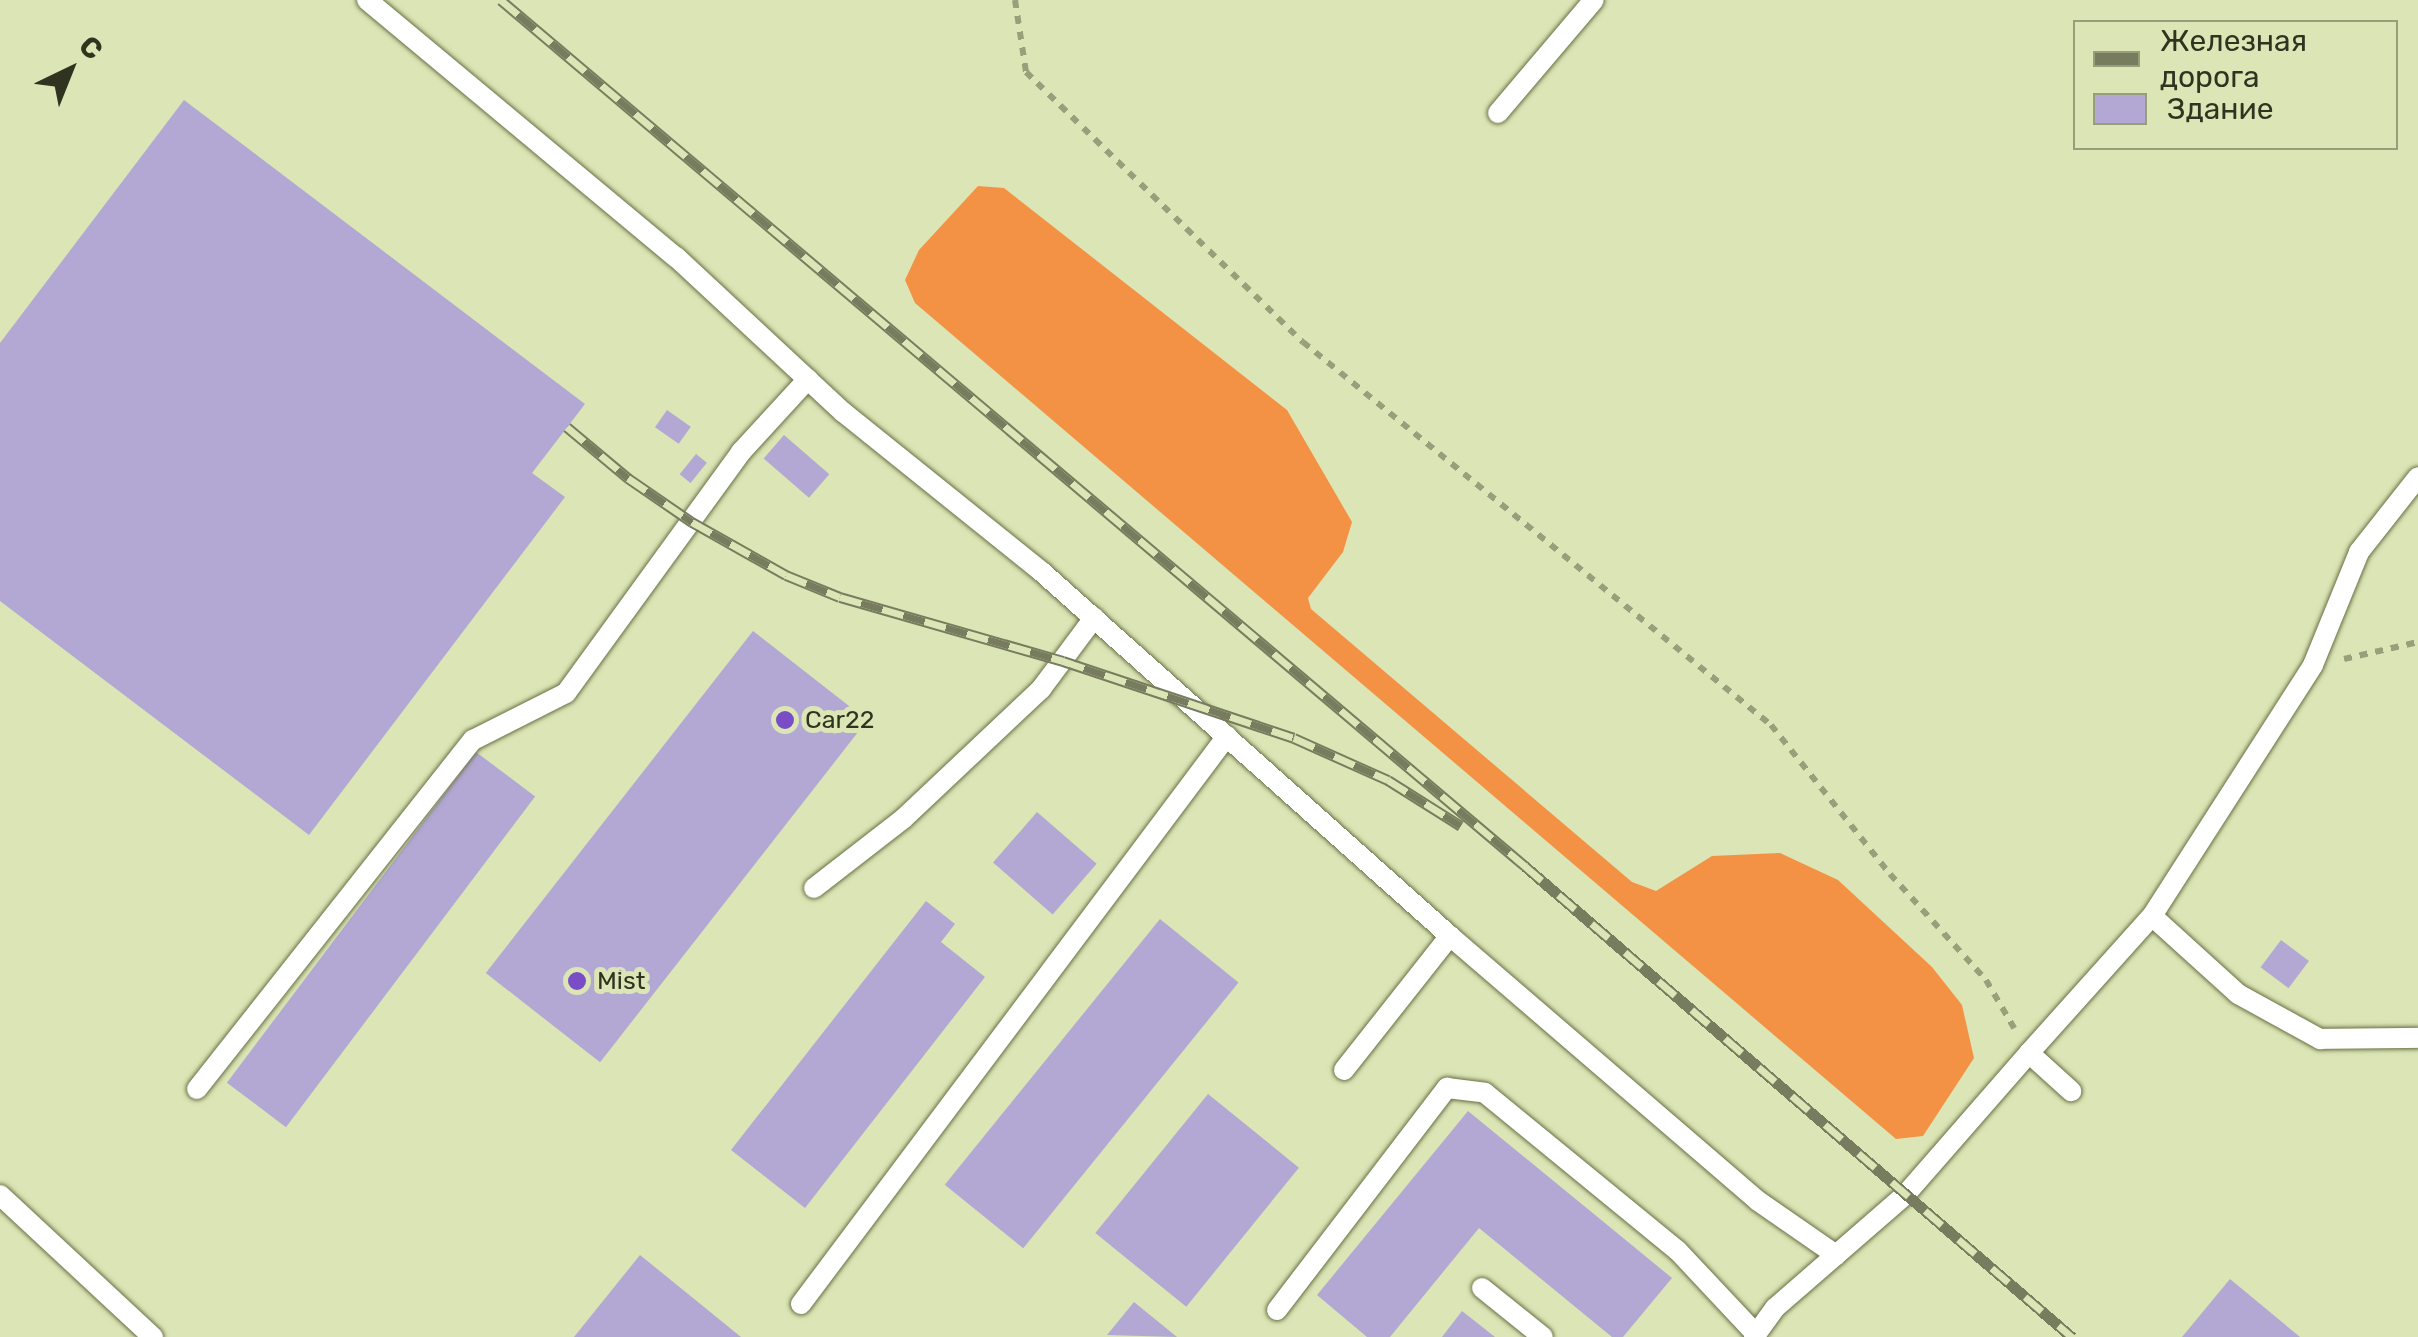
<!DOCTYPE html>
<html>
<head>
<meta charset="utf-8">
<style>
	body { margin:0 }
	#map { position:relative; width:2418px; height:1337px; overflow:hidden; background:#dbe5b5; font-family:Rubik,sans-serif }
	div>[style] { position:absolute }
	.forest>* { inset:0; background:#f39245 }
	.building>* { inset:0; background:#b3a8d4; transform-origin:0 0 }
	.path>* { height:6px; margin-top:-3px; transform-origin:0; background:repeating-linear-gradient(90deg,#989f7a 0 8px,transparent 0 16px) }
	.roads { filter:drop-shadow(0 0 2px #697045) drop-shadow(0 0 2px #697045) }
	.service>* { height:20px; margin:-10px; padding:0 10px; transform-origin:10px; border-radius:10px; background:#fff }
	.rail>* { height:11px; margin-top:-5.5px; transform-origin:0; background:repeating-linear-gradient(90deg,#dbe5b5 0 22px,#767c5d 0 44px); box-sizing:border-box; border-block:2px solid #767c5d }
	.dots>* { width:28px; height:28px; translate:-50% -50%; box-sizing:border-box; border:5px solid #dbe5b5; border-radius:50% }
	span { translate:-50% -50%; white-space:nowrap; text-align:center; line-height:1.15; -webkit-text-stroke:10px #dbe5b5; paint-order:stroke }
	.poi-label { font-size:25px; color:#303320 }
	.left { translate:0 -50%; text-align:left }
	.legend { position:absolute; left:2073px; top:20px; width:325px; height:130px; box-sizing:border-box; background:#dbe5b5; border:2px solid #979e79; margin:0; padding:12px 18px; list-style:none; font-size:30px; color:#303320 }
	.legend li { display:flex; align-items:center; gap:20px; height:50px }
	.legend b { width:50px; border:2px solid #979e79 }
	.north { position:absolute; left:20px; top:20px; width:100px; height:100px; -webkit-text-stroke:8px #dbe5b5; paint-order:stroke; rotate:43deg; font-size:28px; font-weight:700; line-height:40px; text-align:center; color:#303320 }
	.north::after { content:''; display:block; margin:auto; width:35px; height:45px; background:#303320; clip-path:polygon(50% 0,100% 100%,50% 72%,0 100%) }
</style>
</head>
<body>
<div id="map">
	<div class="forest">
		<div style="clip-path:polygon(978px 186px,1004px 188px,1287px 410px,1352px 522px,1343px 552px,1308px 598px,1311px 609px,1632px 882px,1656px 891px,1712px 856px,1780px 853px,1838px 880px,1932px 967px,1962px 1005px,1974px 1058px,1923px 1136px,1896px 1139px,915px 303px,905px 280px,919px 250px)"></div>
	</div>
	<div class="building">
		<div style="clip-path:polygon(184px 100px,585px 404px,532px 473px,565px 497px,309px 835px,0 601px,0 343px)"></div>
		<div style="left:667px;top:410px;width:29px;height:21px;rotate:35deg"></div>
		<div style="left:784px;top:435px;width:60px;height:31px;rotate:41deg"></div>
		<div style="left:696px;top:454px;width:14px;height:26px;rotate:39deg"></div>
		<div style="left:753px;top:631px;width:145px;height:434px;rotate:38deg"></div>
		<div style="left:476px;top:752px;width:74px;height:414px;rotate:37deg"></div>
		<div style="left:1037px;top:812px;width:79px;height:67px;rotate:41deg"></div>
		<div style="clip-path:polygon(926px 901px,955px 924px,941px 942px,985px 977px,805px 1208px,731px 1150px)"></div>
		<div style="left:1160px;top:919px;width:101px;height:342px;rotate:39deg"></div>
		<div style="left:2281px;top:940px;width:35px;height:34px;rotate:37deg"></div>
		<div style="left:1208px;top:1094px;width:117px;height:179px;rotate:39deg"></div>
		<div style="clip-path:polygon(1468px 1111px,1672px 1278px,1623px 1337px,1612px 1337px,1479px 1228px,1390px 1337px,1367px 1337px,1317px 1295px)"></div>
		<div style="clip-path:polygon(640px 1255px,741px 1337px,574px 1337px)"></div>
		<div style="clip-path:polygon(2230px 1279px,2300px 1337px,2182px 1337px)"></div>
		<div style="clip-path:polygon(1134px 1302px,1177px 1337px,1107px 1335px)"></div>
		<div style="clip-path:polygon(1462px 1311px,1495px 1337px,1442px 1337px)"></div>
	</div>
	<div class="path">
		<div style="left:1015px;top:0;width:73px;rotate:81.3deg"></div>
		<div style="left:1026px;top:72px;width:387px;rotate:44.3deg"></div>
		<div style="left:1303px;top:342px;width:605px;rotate:39.3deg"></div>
		<div style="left:1771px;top:725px;width:191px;rotate:51.4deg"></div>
		<div style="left:1890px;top:874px;width:143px;rotate:47.8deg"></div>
		<div style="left:1986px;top:980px;width:56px;rotate:59.7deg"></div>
		<div style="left:2344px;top:659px;width:76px;rotate:-12.9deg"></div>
	</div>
	<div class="roads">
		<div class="service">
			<div style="left:367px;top:0;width:402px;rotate:39.8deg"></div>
			<div style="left:676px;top:257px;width:228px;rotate:42.9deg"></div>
			<div style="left:843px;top:412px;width:255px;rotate:38.8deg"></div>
			<div style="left:1042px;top:572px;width:547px;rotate:41.74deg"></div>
			<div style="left:1450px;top:936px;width:406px;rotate:40.7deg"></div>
			<div style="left:1758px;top:1201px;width:95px;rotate:34.7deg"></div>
			<div style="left:1498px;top:113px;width:148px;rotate:-49.7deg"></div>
			<div style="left:814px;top:888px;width:113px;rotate:-37.8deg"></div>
			<div style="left:903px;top:819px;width:190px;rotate:-43.3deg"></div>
			<div style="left:1041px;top:689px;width:89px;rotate:-53.3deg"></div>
			<div style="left:2152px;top:916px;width:116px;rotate:42.2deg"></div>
			<div style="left:2238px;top:994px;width:94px;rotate:28.8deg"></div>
			<div style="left:2320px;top:1039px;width:98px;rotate:-0.6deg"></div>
			<div style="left:2029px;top:1053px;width:184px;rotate:-48.1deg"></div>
			<div style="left:2152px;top:916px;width:298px;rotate:-57.3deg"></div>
			<div style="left:2313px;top:665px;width:122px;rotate:-67.8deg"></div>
			<div style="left:2359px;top:552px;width:95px;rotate:-51.8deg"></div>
			<div style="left:1344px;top:1070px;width:171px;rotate:-51.7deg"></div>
			<div style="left:197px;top:1089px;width:445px;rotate:-51.7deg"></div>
			<div style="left:473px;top:740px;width:104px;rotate:-26.8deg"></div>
			<div style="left:566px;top:693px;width:298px;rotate:-54deg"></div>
			<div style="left:741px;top:452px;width:99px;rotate:-47.5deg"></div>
			<div style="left:0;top:1195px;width:209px;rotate:42.9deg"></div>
			<div style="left:1482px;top:1288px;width:78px;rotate:38.8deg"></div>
			<div style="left:801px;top:1304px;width:710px;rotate:-53.13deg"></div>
			<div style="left:1277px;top:1310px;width:280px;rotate:-52.6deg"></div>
			<div style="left:1447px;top:1088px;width:38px;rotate:7deg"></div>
			<div style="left:1485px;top:1093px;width:249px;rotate:39.3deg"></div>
			<div style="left:1678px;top:1251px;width:114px;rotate:46.8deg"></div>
			<div style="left:1754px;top:1337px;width:36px;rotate:-54deg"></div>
			<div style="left:1775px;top:1308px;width:174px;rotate:-41deg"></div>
			<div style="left:1906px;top:1194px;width:187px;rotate:-48.9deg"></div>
			<div style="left:2029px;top:1053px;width:57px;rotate:42.1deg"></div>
		</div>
	</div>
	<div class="rail">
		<div style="left:501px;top:0;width:1341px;rotate:40.22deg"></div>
		<div style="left:1525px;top:866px;width:722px;rotate:40.73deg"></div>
		<div style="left:567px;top:427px;width:80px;rotate:39.9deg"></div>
		<div style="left:628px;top:478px;width:78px;rotate:34.5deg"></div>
		<div style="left:692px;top:522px;width:108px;rotate:29.4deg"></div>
		<div style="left:786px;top:575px;width:58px;rotate:22.2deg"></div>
		<div style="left:840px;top:597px;width:232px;rotate:16deg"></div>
		<div style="left:1063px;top:661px;width:243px;rotate:18.4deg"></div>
		<div style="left:1294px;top:738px;width:103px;rotate:24.1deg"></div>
		<div style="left:1388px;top:780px;width:86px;rotate:32.2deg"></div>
	</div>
	<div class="dots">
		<div style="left:785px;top:720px;background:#794dc5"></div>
		<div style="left:577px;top:981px;background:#794dc5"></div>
	</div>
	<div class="poi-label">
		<span class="left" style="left:805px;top:720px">Car22</span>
		<span class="left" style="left:597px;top:981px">Mist</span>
	</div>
	<ul class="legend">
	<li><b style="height:12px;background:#767c5d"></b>Железная дорога</li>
	<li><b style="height:28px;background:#b3a8d4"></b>Здание</li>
	</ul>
	<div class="north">С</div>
</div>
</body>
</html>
